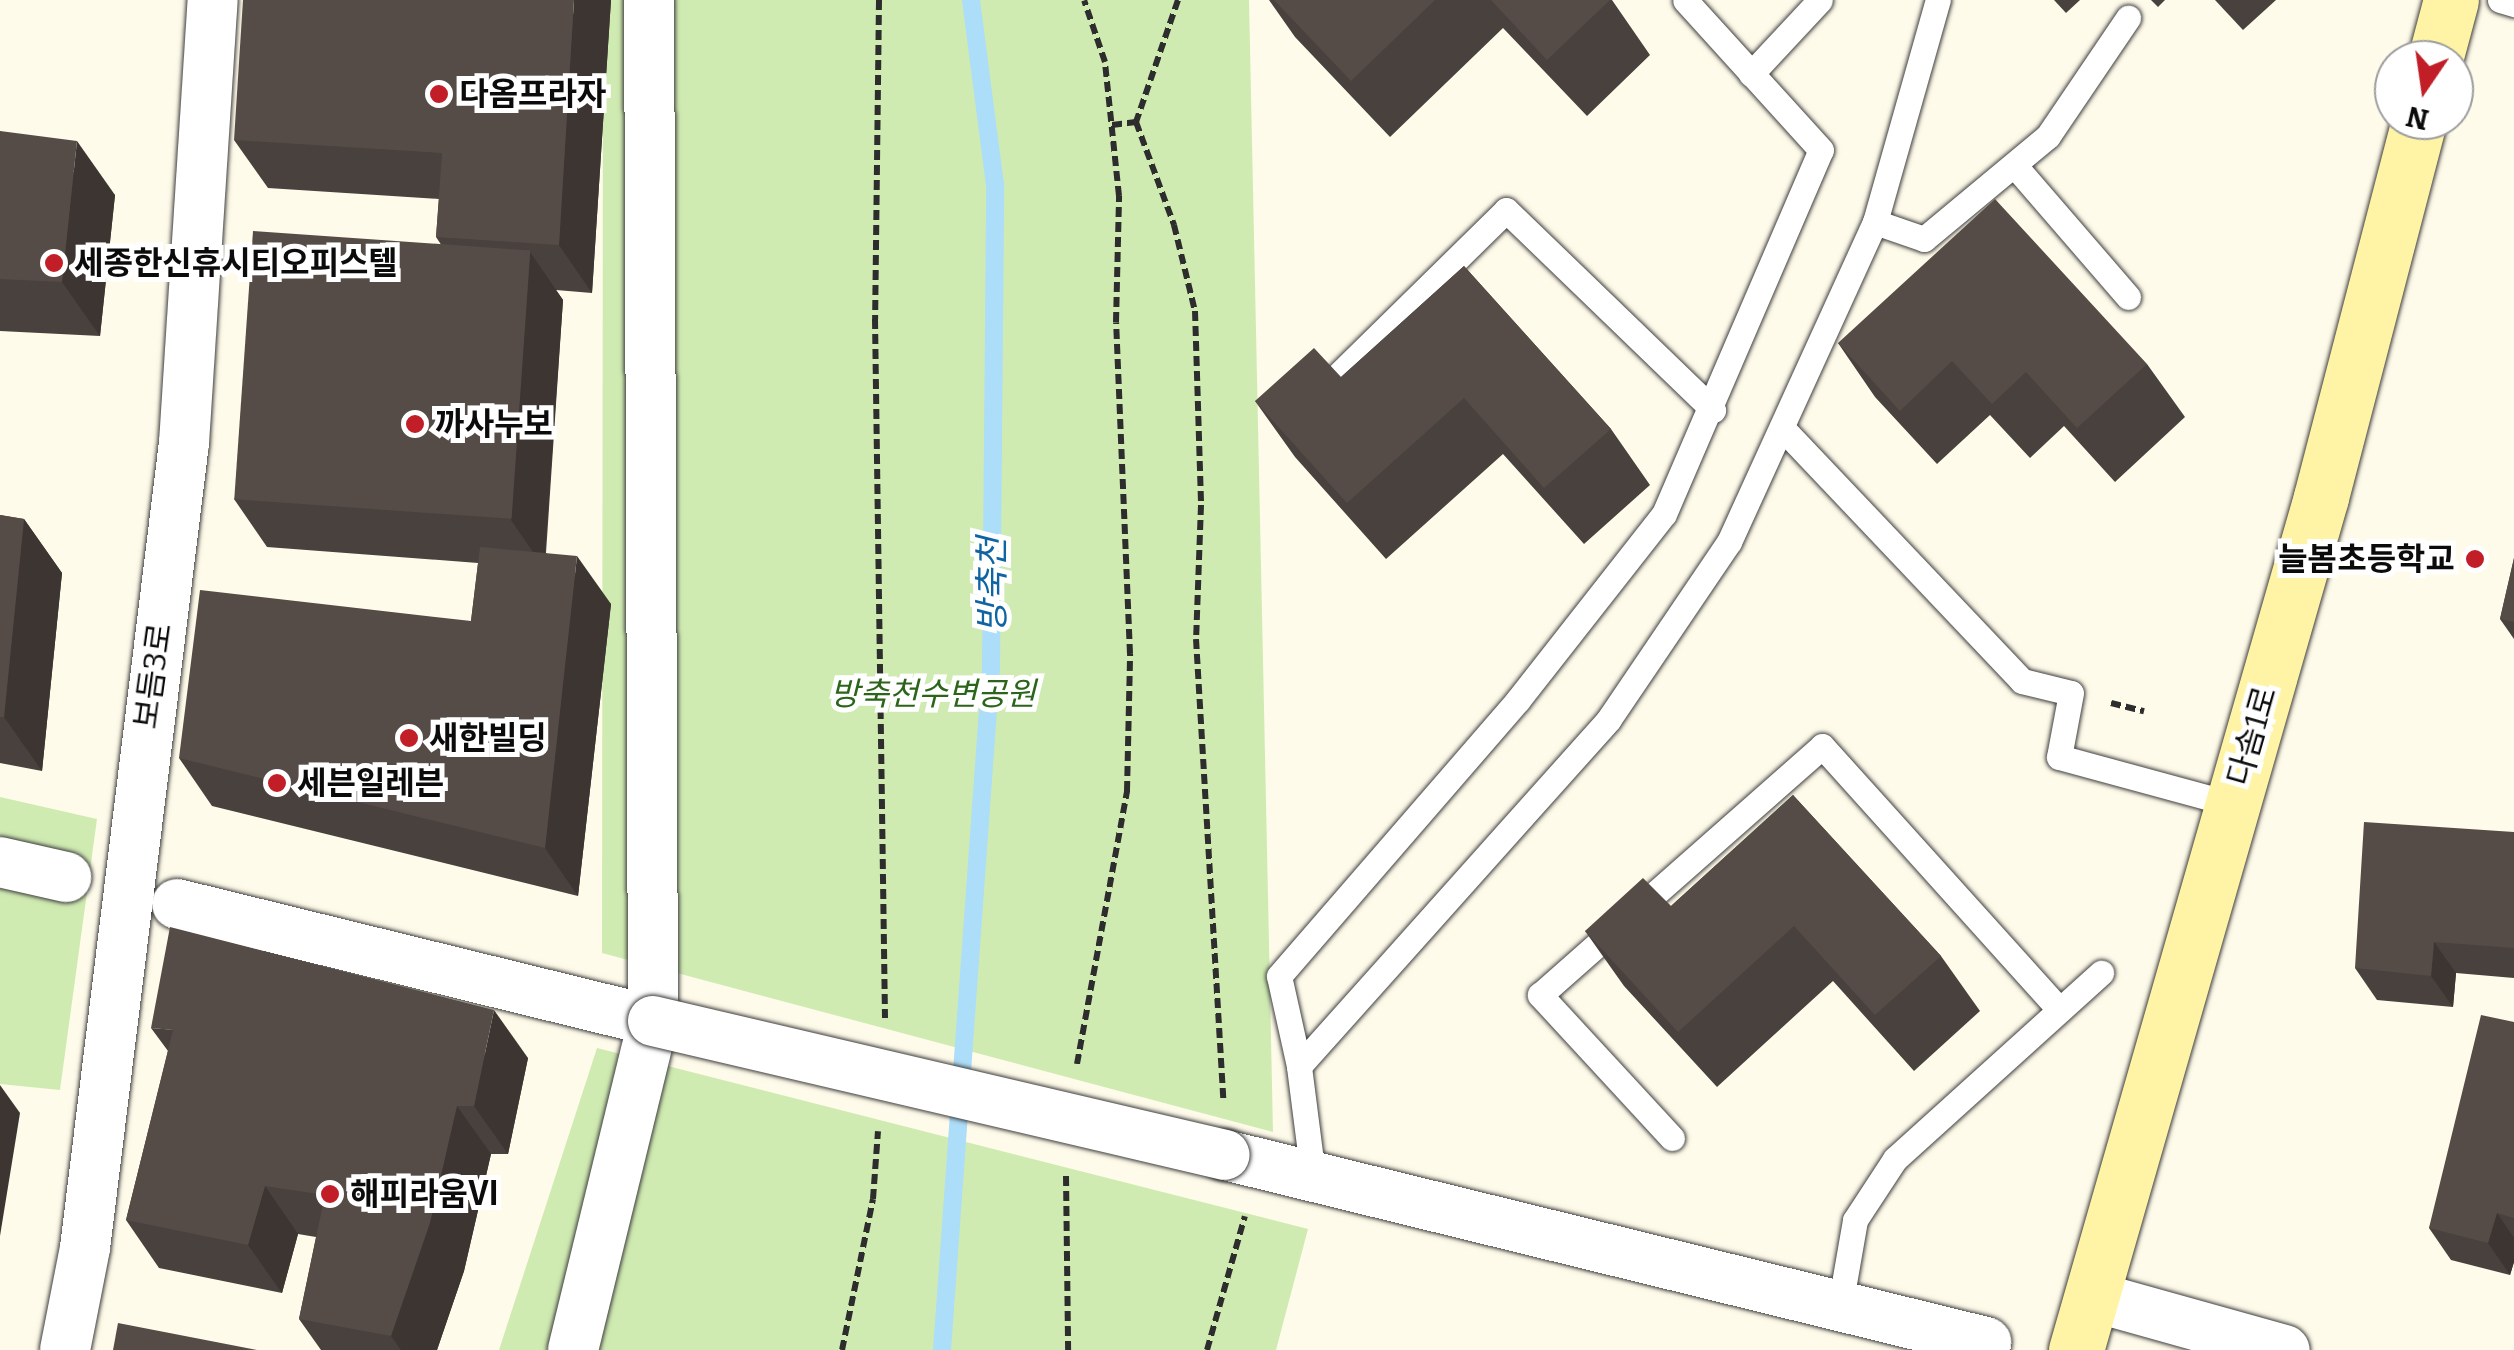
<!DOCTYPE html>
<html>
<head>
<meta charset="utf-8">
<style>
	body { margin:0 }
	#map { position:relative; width:2514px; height:1350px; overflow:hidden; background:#fffbea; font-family:Bitter,"Noto Sans KR",serif }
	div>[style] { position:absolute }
	.green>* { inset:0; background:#d0ebb2 }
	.stream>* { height:18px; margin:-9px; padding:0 9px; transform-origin:9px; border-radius:9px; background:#acddf9 }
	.path>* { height:6px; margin-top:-3px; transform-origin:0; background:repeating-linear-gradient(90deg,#2d2d2d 0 10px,transparent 0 15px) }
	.roads { filter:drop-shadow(0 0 2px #3e3e3e) drop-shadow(0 0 2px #3e3e3e) }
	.lane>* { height:25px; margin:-12.5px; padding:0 12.5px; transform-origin:12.5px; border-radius:12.5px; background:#fff }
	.street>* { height:50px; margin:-25px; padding:0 25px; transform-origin:25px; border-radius:25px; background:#fff }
	.secondary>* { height:55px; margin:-27.5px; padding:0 27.5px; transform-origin:27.5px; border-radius:27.5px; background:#fff4a5 }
	.bridges { filter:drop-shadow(0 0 2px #3e3e3e) drop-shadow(0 0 2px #3e3e3e) }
	.street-bridge>* { height:50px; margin:-25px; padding:0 25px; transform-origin:25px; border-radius:25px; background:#fff }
	.wall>* { inset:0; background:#49413d }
	.shaded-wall>* { inset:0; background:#3c3532 }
	.building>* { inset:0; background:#554c47; transform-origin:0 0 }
	.dots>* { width:28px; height:28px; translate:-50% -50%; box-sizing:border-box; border:5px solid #fff; border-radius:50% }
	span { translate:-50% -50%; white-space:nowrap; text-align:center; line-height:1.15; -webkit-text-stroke:10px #fff; paint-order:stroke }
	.poi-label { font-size:32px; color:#0b0b0b; font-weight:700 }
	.left { translate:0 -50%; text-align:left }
	.right { translate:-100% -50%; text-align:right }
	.street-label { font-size:32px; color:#0b0b0b }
	.park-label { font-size:32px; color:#2a6519; font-style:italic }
	.water-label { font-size:35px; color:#1064a2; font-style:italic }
	.north { position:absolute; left:2374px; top:40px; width:100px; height:100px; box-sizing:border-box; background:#fff; border:2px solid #9d9d9d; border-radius:50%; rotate:193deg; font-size:28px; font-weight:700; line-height:40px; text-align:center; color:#0b0b0b }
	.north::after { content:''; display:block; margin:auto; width:35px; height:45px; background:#c11e27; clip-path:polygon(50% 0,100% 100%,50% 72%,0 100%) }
</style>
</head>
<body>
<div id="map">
	<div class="green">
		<div style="clip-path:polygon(603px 0,1249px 0,1273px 1132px,602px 953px)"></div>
		<div style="clip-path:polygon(0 797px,97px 819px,60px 1090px,0 1084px)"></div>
		<div style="clip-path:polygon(597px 1048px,1308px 1229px,1276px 1350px,499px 1350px)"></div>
	</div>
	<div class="stream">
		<div style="left:942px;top:1350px;width:684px;rotate:-85.89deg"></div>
		<div style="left:991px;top:668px;width:483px;rotate:-89.5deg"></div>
		<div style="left:995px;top:185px;width:187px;rotate:-97.4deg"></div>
	</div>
	<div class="path">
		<div style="left:879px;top:0;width:319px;rotate:90.7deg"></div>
		<div style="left:875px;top:319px;width:699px;rotate:89.18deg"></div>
		<div style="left:1178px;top:0;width:129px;rotate:109deg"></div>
		<div style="left:1136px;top:122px;width:110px;rotate:69.7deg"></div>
		<div style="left:1174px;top:225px;width:89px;rotate:76.3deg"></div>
		<div style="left:1195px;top:311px;width:194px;rotate:88.2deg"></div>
		<div style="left:1201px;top:505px;width:134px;rotate:92.1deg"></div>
		<div style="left:1196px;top:639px;width:462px;rotate:86.6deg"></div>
		<div style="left:1112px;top:125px;width:24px;rotate:-7deg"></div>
		<div style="left:2111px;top:703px;width:34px;rotate:14deg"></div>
		<div style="left:1077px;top:1064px;width:278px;rotate:-79.6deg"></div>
		<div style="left:1127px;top:791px;width:137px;rotate:-88.7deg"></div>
		<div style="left:1130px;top:654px;width:332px;rotate:-92.4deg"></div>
		<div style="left:1116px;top:322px;width:126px;rotate:-88.6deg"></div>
		<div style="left:1119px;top:196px;width:135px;rotate:-96deg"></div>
		<div style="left:1105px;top:62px;width:65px;rotate:-108.7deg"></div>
		<div style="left:1066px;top:1176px;width:174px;rotate:89.3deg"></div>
		<div style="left:842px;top:1350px;width:154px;rotate:-78.4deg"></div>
		<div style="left:873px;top:1199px;width:68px;rotate:-85.8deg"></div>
		<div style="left:1207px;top:1350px;width:139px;rotate:-74.2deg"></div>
	</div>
	<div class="roads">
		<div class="lane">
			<div style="left:2500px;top:0;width:15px;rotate:16deg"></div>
			<div style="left:1751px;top:74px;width:101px;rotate:-47deg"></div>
			<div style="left:2015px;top:166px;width:173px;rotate:49.2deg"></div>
			<div style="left:1875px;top:222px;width:52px;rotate:19.1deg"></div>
			<div style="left:1924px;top:239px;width:161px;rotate:-39.7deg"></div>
			<div style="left:2048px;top:136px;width:143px;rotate:-55.9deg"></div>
			<div style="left:1315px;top:398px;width:268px;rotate:-44.5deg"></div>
			<div style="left:1506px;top:210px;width:288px;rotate:44deg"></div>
			<div style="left:1784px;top:430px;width:346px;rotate:46.5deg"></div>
			<div style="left:2022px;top:681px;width:50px;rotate:13.8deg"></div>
			<div style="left:2071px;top:693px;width:65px;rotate:100.6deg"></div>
			<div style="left:2059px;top:757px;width:179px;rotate:15.2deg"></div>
			<div style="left:1299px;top:1066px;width:92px;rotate:-102.5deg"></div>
			<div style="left:1279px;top:976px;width:365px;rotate:-49.1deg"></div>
			<div style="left:1518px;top:700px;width:236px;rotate:-51.9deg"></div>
			<div style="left:1664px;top:514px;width:396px;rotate:-66.7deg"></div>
			<div style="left:1821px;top:150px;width:202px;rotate:-132.2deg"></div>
			<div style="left:1672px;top:1138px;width:195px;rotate:-132.7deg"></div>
			<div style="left:1540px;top:995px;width:376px;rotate:-41.4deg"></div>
			<div style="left:1822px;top:746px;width:355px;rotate:48deg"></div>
			<div style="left:1313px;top:1176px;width:111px;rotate:-97.3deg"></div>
			<div style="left:1299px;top:1066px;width:465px;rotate:-48.2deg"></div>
			<div style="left:1609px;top:719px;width:214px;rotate:-55.9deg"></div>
			<div style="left:1729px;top:542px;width:352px;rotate:-65.5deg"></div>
			<div style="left:1875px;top:222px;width:231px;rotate:-74.2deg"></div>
			<div style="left:1840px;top:1306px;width:87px;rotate:-80.1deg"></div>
			<div style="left:1855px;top:1220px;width:73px;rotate:-56.7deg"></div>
			<div style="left:1895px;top:1159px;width:278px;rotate:-42.1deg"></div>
		</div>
		<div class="street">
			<div style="left:0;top:862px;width:68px;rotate:12.8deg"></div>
			<div style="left:177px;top:904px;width:490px;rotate:13.8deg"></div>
			<div style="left:1225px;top:1155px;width:784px;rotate:13.81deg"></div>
			<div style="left:2091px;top:1296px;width:201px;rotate:15.6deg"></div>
			<div style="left:65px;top:1350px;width:104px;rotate:-78.9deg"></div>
			<div style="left:85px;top:1248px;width:811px;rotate:-82.99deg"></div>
			<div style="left:184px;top:443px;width:444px;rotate:-86.3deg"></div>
			<div style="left:573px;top:1350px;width:339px;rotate:-76.3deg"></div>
			<div style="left:653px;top:1021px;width:1021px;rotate:-90.22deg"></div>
		</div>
		<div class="secondary">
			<div style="left:2435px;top:60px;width:62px;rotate:-75.1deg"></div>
			<div style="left:2076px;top:1350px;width:887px;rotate:-73.97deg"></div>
			<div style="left:2321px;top:497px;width:390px;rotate:-75.4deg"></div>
		</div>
	</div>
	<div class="bridges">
		<div class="street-bridge">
			<div style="left:653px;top:1021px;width:587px;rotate:13.18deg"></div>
		</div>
	</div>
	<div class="wall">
		<div style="clip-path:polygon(611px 0,592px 293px,556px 290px,563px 300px,546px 553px,611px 604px,578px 896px,212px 806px,179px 758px,471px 621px,478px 563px,267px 547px,234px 499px,442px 246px,436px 237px,439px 199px,268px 188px,234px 140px)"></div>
		<div style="clip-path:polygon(1269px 0,1612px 0,1650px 55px,1587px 116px,1503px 28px,1390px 137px,1295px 37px)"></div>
		<div style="clip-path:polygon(2054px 0,2080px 0,2066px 13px)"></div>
		<div style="clip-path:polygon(2151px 0,2165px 0,2158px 7px)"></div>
		<div style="clip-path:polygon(2215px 0,2276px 0,2243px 30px)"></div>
		<div style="clip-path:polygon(0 131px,115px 195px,100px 336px,0 331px)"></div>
		<div style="clip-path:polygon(1464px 266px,1611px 429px,1650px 485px,1584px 544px,1503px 454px,1386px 559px,1295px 457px,1255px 401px,1341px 377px)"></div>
		<div style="clip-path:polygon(1838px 343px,2147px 364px,2185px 417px,2115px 482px,2064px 426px,2030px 458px,1990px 415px,1937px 464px,1875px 397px)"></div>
		<div style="clip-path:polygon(0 515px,24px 519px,62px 573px,42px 771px,0 763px)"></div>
		<div style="clip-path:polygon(2514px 558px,2514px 639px,2500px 619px)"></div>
		<div style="clip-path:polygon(1793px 795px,1941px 956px,1980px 1011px,1914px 1071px,1833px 981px,1717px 1087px,1624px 986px,1585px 931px,1671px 906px)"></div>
		<div style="clip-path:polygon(2514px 832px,2514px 978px,2456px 973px,2453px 1007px,2377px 1000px,2355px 968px)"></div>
		<div style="clip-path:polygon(2514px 1022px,2514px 1262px,2510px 1275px,2451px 1260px,2429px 1228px)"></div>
		<div style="clip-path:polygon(151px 1028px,528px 1058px,508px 1154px,491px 1154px,464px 1271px,437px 1350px,321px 1350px,299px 1319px,316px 1237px,298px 1234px,282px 1293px,159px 1268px,126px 1220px,168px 1051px)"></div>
	</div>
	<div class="shaded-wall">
		<div style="clip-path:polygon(574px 0,611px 0,592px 293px,559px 245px)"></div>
		<div style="clip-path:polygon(77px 141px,115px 195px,100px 336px,62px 282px)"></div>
		<div style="clip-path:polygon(530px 252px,563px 300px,544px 568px,511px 520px)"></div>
		<div style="clip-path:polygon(24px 519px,62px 573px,42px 771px,4px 717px)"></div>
		<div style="clip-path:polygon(577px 556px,611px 604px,578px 896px,545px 848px)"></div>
		<div style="clip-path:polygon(2434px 942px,2456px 973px,2453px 1007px,2431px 976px)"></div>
		<div style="clip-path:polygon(494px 1010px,528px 1058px,508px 1154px,474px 1106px)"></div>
		<div style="clip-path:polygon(0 1085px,20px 1113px,0 1236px)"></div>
		<div style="clip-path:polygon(457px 1106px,491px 1154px,464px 1271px,437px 1350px,401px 1350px,391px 1336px)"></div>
		<div style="clip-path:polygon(265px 1186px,298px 1234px,282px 1293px,248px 1245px)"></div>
		<div style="clip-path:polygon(2497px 1213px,2514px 1238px,2514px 1262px,2510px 1275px,2488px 1243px)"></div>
	</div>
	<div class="building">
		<div style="clip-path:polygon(243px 0,574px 0,559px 245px,436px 237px,442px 153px,234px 140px)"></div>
		<div style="clip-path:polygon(1274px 0,1435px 0,1351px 81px)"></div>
		<div style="clip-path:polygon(1491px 0,1610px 0,1547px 60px)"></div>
		<div style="clip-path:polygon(0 131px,77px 141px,62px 282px,0 279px)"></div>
		<div style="clip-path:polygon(1995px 199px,2147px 364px,2077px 428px,2026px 372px,1992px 404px,1952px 361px,1900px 411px,1838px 343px)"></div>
		<div style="left:253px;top:231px;width:278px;height:269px;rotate:4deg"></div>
		<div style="clip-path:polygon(1464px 266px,1611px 429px,1544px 488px,1464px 398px,1347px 503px,1255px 401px,1314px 348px,1341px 377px)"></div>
		<div style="clip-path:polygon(0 515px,24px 519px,4px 717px,0 717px)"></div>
		<div style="clip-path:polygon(480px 547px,577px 556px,545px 848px,179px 758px,200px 590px,471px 621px)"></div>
		<div style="clip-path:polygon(2514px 558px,2514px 622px,2500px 619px)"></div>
		<div style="clip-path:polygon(1793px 795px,1941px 956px,1875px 1015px,1794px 926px,1678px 1032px,1585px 931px,1643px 878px,1671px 906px)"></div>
		<div style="clip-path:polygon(2364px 822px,2514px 832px,2514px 948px,2434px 942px,2431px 976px,2355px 968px)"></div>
		<div style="clip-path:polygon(170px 927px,494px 1010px,474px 1106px,457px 1106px,430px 1223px,391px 1336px,299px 1319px,325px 1195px,265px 1186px,248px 1245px,126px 1220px,173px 1030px,151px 1028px)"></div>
		<div style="clip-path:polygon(2481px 1015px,2514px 1022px,2514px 1218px,2497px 1213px,2488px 1243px,2429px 1228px)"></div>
		<div style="clip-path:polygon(118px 1323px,257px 1350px,113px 1350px)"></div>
	</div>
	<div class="dots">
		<div style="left:439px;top:94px;background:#c11e27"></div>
		<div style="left:54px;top:263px;background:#c11e27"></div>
		<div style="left:415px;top:424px;background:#c11e27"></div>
		<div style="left:2475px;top:559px;background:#c11e27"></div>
		<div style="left:409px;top:738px;background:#c11e27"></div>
		<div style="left:277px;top:783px;background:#c11e27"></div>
		<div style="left:330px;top:1194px;background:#c11e27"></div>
	</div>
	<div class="poi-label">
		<span class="left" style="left:459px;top:94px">다옴프라자</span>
		<span class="left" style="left:74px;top:263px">세종한신휴시티오피스텔</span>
		<span class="left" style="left:435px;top:424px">까사누보</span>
		<span class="right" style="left:2455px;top:559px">늘봄초등학교</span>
		<span class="left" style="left:429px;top:738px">새한빌딩</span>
		<span class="left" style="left:297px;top:783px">세븐일레븐</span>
		<span class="left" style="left:350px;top:1194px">해피라움Ⅵ</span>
	</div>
	<div class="street-label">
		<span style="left:153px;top:676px;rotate:-82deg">보듬3로</span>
		<span style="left:2252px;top:736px;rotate:-74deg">다솜1로</span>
	</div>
	<div class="park-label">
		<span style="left:933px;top:694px">방축천수변공원</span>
	</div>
	<div class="water-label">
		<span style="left:992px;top:585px;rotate:-90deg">방축천</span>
	</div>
	<div class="north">N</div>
</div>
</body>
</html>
